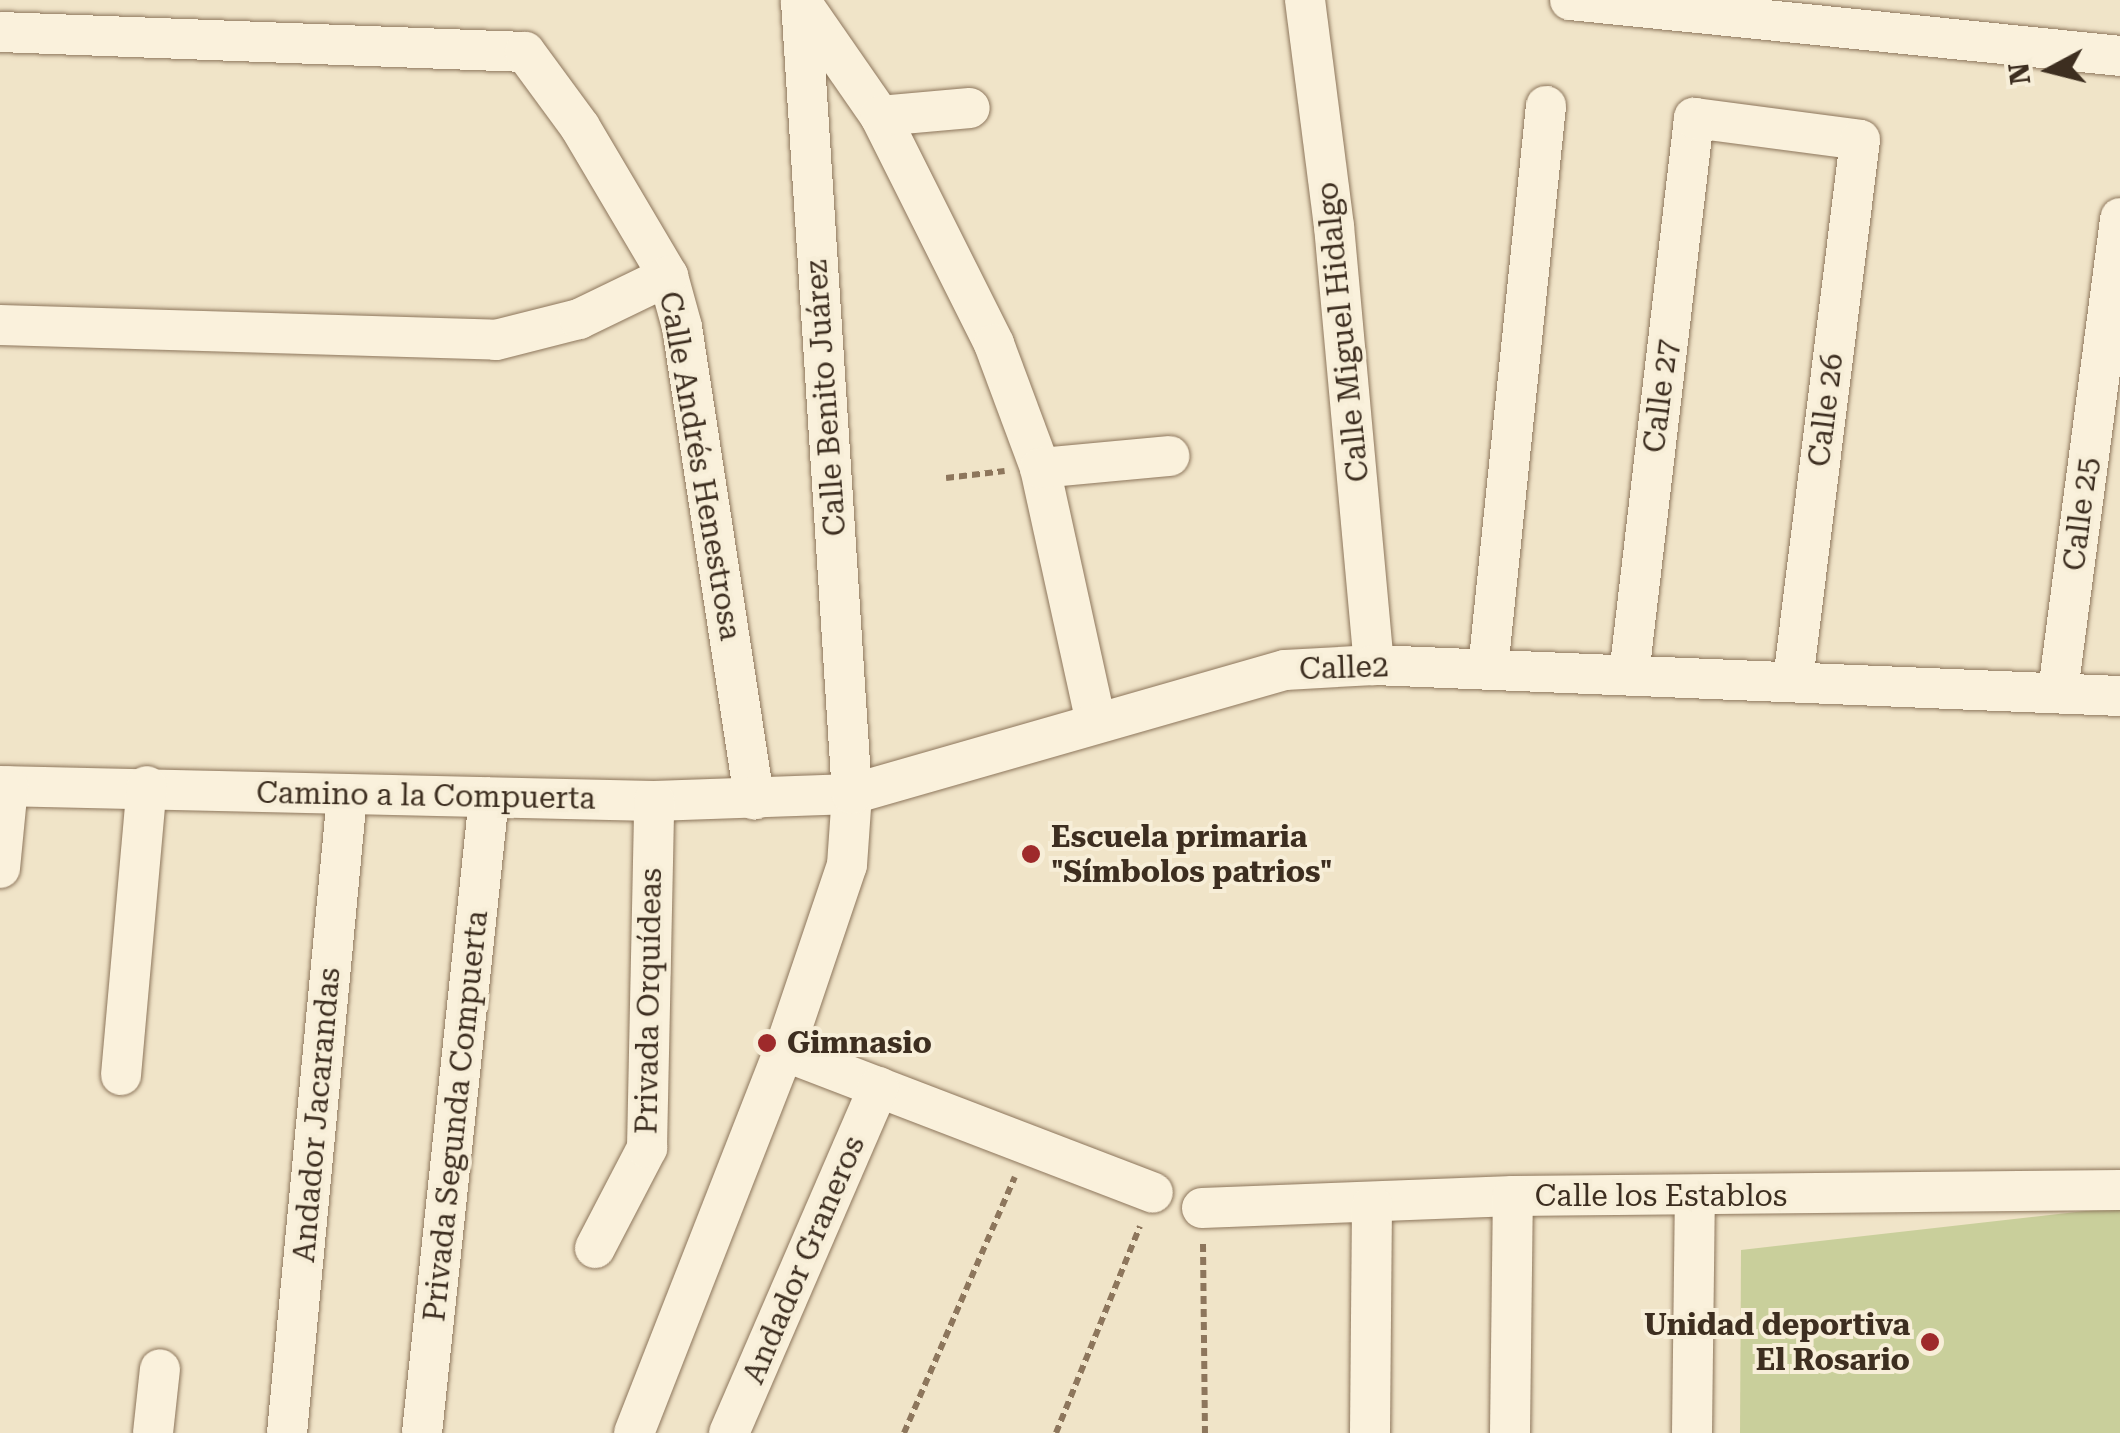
<!DOCTYPE html>
<html>
<head>
<meta charset="utf-8">
<style>
	body { margin:0 }
	#map { position:relative; width:2120px; height:1433px; overflow:hidden; background:#f0e4c8; font-family:"Roboto Serif",serif }
	div>[style] { position:absolute }
	.green>* { inset:0; background:#c9cf9b }
	.path>* { height:6px; margin-top:-3px; transform-origin:0; background:repeating-linear-gradient(90deg,#8d765c 0 8px,transparent 0 13px) }
	.roads { filter:drop-shadow(0 0 2px #8d765c) drop-shadow(0 0 2px #8d765c) }
	.street>* { height:40px; margin:-20px; padding:0 20px; transform-origin:20px; border-radius:20px; background:#faf1dc }
	.dots>* { width:28px; height:28px; translate:-50% -50%; box-sizing:border-box; border:5px solid #f7eed8; border-radius:50% }
	span { translate:-50% -50%; white-space:nowrap; text-align:center; line-height:1.15; -webkit-text-stroke:8px #f7eed8; paint-order:stroke }
	.street-label { font-size:30px; color:#3d2e20 }
	.poi-label { font-size:30px; color:#3d2e20; font-weight:700 }
	.left { translate:0 -50%; text-align:left }
	.right { translate:-100% -50%; text-align:right }
	.north { position:absolute; left:2000px; top:20px; width:100px; height:100px; -webkit-text-stroke:8px #f7eed8; paint-order:stroke; rotate:263deg; font-size:28px; font-weight:700; line-height:40px; text-align:center; color:#3d2e20 }
	.north::after { content:''; display:block; margin:auto; width:35px; height:45px; background:#3d2e20; clip-path:polygon(50% 0,100% 100%,50% 72%,0 100%) }
</style>
</head>
<body>
<div id="map">
	<div class="green">
		<div style="clip-path:polygon(2120px 1207px,2120px 1433px,1740px 1433px,1741px 1250px)"></div>
	</div>
	<div class="path">
		<div style="left:946px;top:478px;width:59px;rotate:-6.8deg"></div>
		<div style="left:1203px;top:1244px;width:189px;rotate:89.4deg"></div>
		<div style="left:904px;top:1433px;width:279px;rotate:-66.6deg"></div>
		<div style="left:1056px;top:1433px;width:223px;rotate:-67.9deg"></div>
	</div>
	<div class="roads">
		<div class="street">
			<div style="left:1305px;top:0;width:228px;rotate:82.7deg"></div>
			<div style="left:1334px;top:226px;width:441px;rotate:84.8deg"></div>
			<div style="left:1570px;top:0;width:553px;rotate:5.81deg"></div>
			<div style="left:801px;top:2px;width:139px;rotate:55.3deg"></div>
			<div style="left:880px;top:116px;width:255px;rotate:63.4deg"></div>
			<div style="left:994px;top:344px;width:132px;rotate:69.6deg"></div>
			<div style="left:1040px;top:468px;width:260px;rotate:77.6deg"></div>
			<div style="left:0;top:32px;width:525px;rotate:2.18deg"></div>
			<div style="left:525px;top:52px;width:93px;rotate:53.7deg"></div>
			<div style="left:580px;top:127px;width:173px;rotate:59.4deg"></div>
			<div style="left:668px;top:276px;width:53px;rotate:74.6deg"></div>
			<div style="left:682px;top:327px;width:478px;rotate:81.3deg"></div>
			<div style="left:880px;top:116px;width:90px;rotate:-5.1deg"></div>
			<div style="left:0;top:325px;width:496px;rotate:1.7deg"></div>
			<div style="left:496px;top:340px;width:86px;rotate:-14.2deg"></div>
			<div style="left:579px;top:319px;width:99px;rotate:-25.8deg"></div>
			<div style="left:1040px;top:468px;width:130px;rotate:-5.3deg"></div>
			<div style="left:1488px;top:669px;width:566px;rotate:-84.12deg"></div>
			<div style="left:1629px;top:675px;width:561px;rotate:-83.34deg"></div>
			<div style="left:1694px;top:118px;width:167px;rotate:7.5deg"></div>
			<div style="left:1860px;top:140px;width:544px;rotate:97.07deg"></div>
			<div style="left:2058px;top:691px;width:477px;rotate:-82.5deg"></div>
			<div style="left:0;top:786px;width:654px;rotate:1.31deg"></div>
			<div style="left:654px;top:801px;width:198px;rotate:-2deg"></div>
			<div style="left:852px;top:794px;width:450px;rotate:-16deg"></div>
			<div style="left:1285px;top:670px;width:89px;rotate:-3.2deg"></div>
			<div style="left:1374px;top:665px;width:747px;rotate:2.38deg"></div>
			<div style="left:0;top:868px;width:82px;rotate:-84.4deg"></div>
			<div style="left:784px;top:1051px;width:395px;rotate:21deg"></div>
			<div style="left:121px;top:1075px;width:290px;rotate:-84.9deg"></div>
			<div style="left:1202px;top:1208px;width:311px;rotate:-2.2deg"></div>
			<div style="left:1513px;top:1196px;width:607px;rotate:-0.57deg"></div>
			<div style="left:595px;top:1248px;width:113px;rotate:-62.5deg"></div>
			<div style="left:647px;top:1148px;width:347px;rotate:-88.8deg"></div>
			<div style="left:153px;top:1433px;width:64px;rotate:-83.8deg"></div>
			<div style="left:287px;top:1433px;width:640px;rotate:-84.62deg"></div>
			<div style="left:422px;top:1433px;width:639px;rotate:-83.98deg"></div>
			<div style="left:634px;top:1433px;width:410px;rotate:-68.6deg"></div>
			<div style="left:784px;top:1051px;width:196px;rotate:-71.3deg"></div>
			<div style="left:847px;top:865px;width:71px;rotate:-86deg"></div>
			<div style="left:852px;top:794px;width:796px;rotate:-93.68deg"></div>
			<div style="left:729px;top:1433px;width:377px;rotate:-66.6deg"></div>
			<div style="left:1370px;top:1433px;width:228px;rotate:-89.5deg"></div>
			<div style="left:1510px;top:1433px;width:237px;rotate:-89.3deg"></div>
			<div style="left:1692px;top:1433px;width:236px;rotate:-89.3deg"></div>
		</div>
	</div>
	<div class="dots">
		<div style="left:1031px;top:854px;background:#9e2a2b"></div>
		<div style="left:767px;top:1043px;background:#9e2a2b"></div>
		<div style="left:1930px;top:1342px;background:#9e2a2b"></div>
	</div>
	<div class="street-label">
		<span style="left:1343px;top:332px;rotate:-96deg">Calle Miguel Hidalgo</span>
		<span style="left:1661px;top:396px;rotate:-83deg">Calle 27</span>
		<span style="left:826px;top:398px;rotate:-94deg">Calle Benito Juárez</span>
		<span style="left:1826px;top:410px;rotate:-83deg">Calle 26</span>
		<span style="left:700px;top:466px;rotate:80deg">Calle Andrés Henestrosa</span>
		<span style="left:2081px;top:514px;rotate:-83deg">Calle 25</span>
		<span style="left:1344px;top:668px;rotate:-2deg">Calle2</span>
		<span style="left:426px;top:796px;rotate:1deg">Camino a la Compuerta</span>
		<span style="left:649px;top:1001px;rotate:-89deg">Privada Orquídeas</span>
		<span style="left:317px;top:1115px;rotate:-85deg">Andador Jacarandas</span>
		<span style="left:456px;top:1116px;rotate:-84deg">Privada Segunda Compuerta</span>
		<span style="left:1661px;top:1196px">Calle los Establos</span>
		<span style="left:804px;top:1260px;rotate:-67deg">Andador Graneros</span>
	</div>
	<div class="poi-label">
		<span class="left" style="left:1051px;top:854px">Escuela primaria<br>"Símbolos patrios"</span>
		<span class="left" style="left:787px;top:1043px">Gimnasio</span>
		<span class="right" style="left:1910px;top:1342px">Unidad deportiva<br>El Rosario</span>
	</div>
	<div class="north">N</div>
</div>
</body>
</html>
